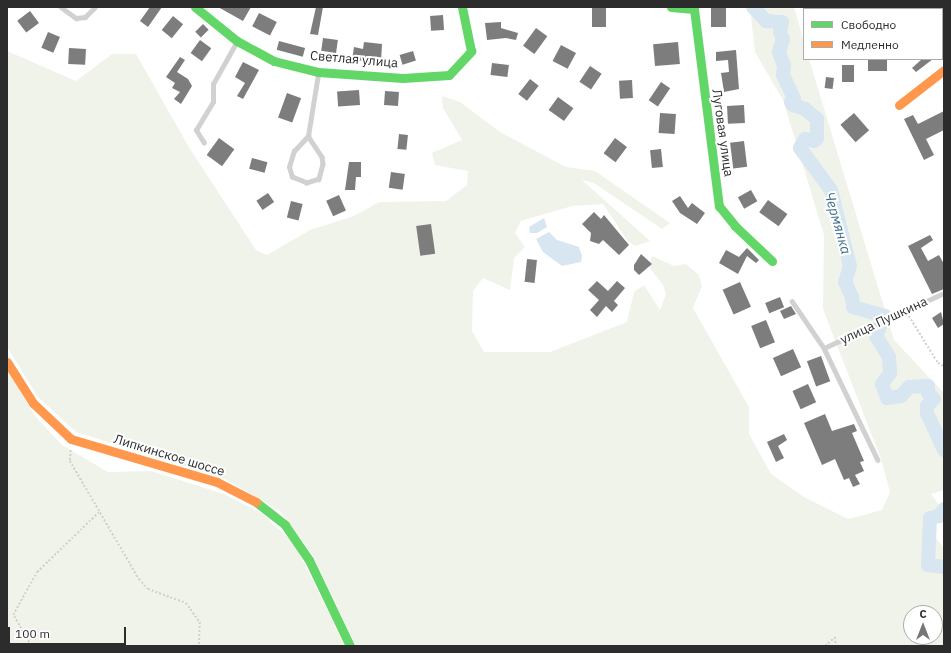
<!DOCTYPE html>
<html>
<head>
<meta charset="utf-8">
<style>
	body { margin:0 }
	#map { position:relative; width:951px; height:653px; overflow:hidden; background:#fff; font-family:"IBM Plex Sans",sans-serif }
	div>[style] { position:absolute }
	.green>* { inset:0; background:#f0f3ea }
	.water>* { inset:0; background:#d7e6f0 }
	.river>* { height:14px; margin:-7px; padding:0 7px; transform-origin:7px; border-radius:7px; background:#d7e6f0 }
	.building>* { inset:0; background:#7d7d7d; transform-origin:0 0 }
	.path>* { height:1.5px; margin-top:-0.75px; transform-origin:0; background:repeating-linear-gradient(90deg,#d1d1d1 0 2px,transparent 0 4px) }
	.lane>* { height:4.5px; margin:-2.25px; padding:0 2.25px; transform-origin:2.25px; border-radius:2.25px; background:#d1d1d1 }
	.street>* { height:9px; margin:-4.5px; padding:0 4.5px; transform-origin:4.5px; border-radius:4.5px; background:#d1d1d1 }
	.fast>* { height:9px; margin:-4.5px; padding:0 4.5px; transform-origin:4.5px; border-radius:4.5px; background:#63d668 }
	.slow>* { height:9px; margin:-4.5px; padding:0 4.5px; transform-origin:4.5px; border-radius:4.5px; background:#ff974d }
	span { translate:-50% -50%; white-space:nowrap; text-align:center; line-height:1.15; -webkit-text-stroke:4px #fff; paint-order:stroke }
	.street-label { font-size:13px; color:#2c2c2c }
	.water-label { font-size:14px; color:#3d6f8c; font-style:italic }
	.frame { position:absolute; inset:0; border:8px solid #2c2c2c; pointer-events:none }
	.legend { position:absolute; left:803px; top:8px; width:140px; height:52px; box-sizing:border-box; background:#fff; border:1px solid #ababab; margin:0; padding:5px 7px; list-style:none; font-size:12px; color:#2c2c2c }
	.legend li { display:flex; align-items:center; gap:8px; height:20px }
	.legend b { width:20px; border:1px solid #ababab }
	.north { position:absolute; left:903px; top:605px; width:40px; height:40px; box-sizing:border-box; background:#fff; border:1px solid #ababab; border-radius:50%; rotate:0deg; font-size:11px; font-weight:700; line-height:16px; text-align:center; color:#2c2c2c }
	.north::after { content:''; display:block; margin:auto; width:14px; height:18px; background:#767676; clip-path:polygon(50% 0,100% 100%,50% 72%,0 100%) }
	.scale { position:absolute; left:8px; top:627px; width:118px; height:18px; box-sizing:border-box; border:2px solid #2c2c2c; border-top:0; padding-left:5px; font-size:12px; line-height:14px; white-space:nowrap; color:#2c2c2c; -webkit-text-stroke:3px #fff; paint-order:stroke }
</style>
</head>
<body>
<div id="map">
	<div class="green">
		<div style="clip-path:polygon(evenodd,750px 7px,794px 7px,804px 42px,804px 59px,809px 59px,894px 340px,944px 393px,944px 490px,931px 494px,939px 505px,926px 526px,944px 548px,944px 646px,356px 646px,312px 554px,280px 511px,225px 479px,76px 432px,38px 397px,7px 347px,7px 51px,76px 81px,112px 54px,136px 54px,190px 149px,256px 250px,267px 255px,310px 230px,354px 216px,379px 202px,446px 201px,467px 185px,468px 171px,435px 165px,432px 153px,462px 140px,443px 108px,442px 96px,460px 102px,500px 132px,566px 167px,595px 171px,670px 223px,662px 229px,594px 183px,582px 180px,650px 241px,635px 246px,627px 240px,603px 204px,572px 206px,521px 221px,515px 233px,525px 247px,514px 258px,510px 290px,483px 278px,473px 291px,472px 331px,484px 352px,550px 352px,627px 322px,634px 292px,644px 285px,660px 310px,666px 294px,663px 285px,649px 267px,652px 256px,674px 266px,686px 264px,699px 275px,702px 286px,693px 308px,749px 407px,749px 434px,771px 474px,804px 497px,848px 519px,882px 510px,890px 492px,881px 459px,823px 309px,824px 235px,783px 100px,755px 52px,750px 7px,911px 613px,935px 613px,935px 637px,911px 637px,911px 613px)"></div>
		<div style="clip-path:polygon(7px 370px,36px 417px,62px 445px,108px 472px,151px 471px,224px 494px,261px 513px,294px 543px,345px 646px,7px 646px)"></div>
	</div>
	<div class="water">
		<div style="clip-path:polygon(544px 218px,547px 227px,537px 233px,530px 233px,529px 227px)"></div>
		<div style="clip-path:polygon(549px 232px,557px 240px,579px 247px,582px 256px,581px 262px,562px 266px,543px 252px,536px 239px)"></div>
	</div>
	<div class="river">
		<div style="left:753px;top:7px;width:19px;rotate:47deg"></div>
		<div style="left:766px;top:21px;width:16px;rotate:4deg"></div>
		<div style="left:782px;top:22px;width:10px;rotate:101deg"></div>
		<div style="left:780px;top:32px;width:8px;rotate:67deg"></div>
		<div style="left:783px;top:39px;width:14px;rotate:107deg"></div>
		<div style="left:779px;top:52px;width:15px;rotate:70deg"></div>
		<div style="left:784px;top:66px;width:9px;rotate:96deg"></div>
		<div style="left:783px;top:75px;width:26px;rotate:65deg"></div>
		<div style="left:794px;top:99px;width:4px;rotate:135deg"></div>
		<div style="left:791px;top:102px;width:4px;rotate:56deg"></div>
		<div style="left:793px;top:105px;width:13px;rotate:18deg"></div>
		<div style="left:805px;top:109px;width:16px;rotate:40deg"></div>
		<div style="left:817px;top:119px;width:19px;rotate:90deg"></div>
		<div style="left:817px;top:138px;width:4px;rotate:135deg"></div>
		<div style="left:814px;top:141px;width:9px;rotate:-167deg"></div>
		<div style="left:805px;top:139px;width:10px;rotate:119deg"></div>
		<div style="left:800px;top:148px;width:52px;rotate:53.6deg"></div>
		<div style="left:831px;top:190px;width:78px;rotate:76deg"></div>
		<div style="left:850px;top:266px;width:17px;rotate:107deg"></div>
		<div style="left:845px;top:282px;width:17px;rotate:65deg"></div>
		<div style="left:852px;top:297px;width:10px;rotate:84deg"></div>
		<div style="left:853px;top:307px;width:33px;rotate:16deg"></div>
		<div style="left:885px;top:316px;width:22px;rotate:114deg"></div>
		<div style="left:876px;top:336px;width:25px;rotate:58deg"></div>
		<div style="left:889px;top:357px;width:16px;rotate:86deg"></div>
		<div style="left:890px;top:373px;width:14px;rotate:126deg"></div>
		<div style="left:882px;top:384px;width:15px;rotate:70deg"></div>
		<div style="left:887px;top:398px;width:14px;rotate:-8deg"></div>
		<div style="left:901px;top:396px;width:12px;rotate:-48deg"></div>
		<div style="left:909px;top:387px;width:19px;rotate:-3deg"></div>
		<div style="left:928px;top:386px;width:7px;rotate:90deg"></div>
		<div style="left:928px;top:393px;width:8px;rotate:45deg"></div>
		<div style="left:934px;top:399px;width:10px;rotate:135deg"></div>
		<div style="left:927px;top:406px;width:7px;rotate:90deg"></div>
		<div style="left:927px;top:413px;width:41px;rotate:65.3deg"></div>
		<div style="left:944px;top:509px;width:9px;rotate:126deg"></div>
		<div style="left:939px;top:516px;width:9px;rotate:167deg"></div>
		<div style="left:930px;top:518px;width:47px;rotate:92.4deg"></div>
		<div style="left:928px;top:565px;width:16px;rotate:7deg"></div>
	</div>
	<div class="building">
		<div style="clip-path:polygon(150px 7px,162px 7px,148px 27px,140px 21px)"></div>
		<div style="clip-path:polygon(218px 7px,251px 7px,243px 21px)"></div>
		<div style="clip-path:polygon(316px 7px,323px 7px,318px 35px,310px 34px)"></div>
		<div style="left:592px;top:7px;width:14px;height:20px"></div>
		<div style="left:711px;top:7px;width:15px;height:20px"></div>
		<div style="left:30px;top:11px;width:15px;height:16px;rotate:53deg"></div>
		<div style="left:259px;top:13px;width:20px;height:15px;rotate:27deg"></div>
		<div style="left:443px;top:15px;width:15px;height:13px;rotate:86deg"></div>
		<div style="left:173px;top:16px;width:13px;height:18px;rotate:39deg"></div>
		<div style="clip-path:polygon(501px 22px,501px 28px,518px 33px,516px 40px,506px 38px,487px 40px,485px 23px)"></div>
		<div style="left:203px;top:24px;width:8px;height:11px;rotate:45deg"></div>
		<div style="left:536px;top:28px;width:14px;height:22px;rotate:36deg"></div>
		<div style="left:48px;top:32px;width:13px;height:17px;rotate:23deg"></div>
		<div style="left:323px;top:38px;width:15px;height:13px;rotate:8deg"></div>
		<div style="left:200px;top:40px;width:14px;height:16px;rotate:36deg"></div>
		<div style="left:279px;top:41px;width:27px;height:9px;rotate:15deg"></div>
		<div style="clip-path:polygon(364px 42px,382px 44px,381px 62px,352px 60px,354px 47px,363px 49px)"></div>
		<div style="left:678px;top:42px;width:22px;height:25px;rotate:85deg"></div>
		<div style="left:561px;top:45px;width:17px;height:18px;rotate:28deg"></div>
		<div style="left:69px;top:48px;width:17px;height:16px;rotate:3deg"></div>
		<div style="clip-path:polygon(736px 50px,739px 89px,724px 92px,721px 73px,729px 72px,728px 60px,716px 61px,716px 52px)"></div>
		<div style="left:413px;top:51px;width:10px;height:14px;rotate:73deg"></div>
		<div style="clip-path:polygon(180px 57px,185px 60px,177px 72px,188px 79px,192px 86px,181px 104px,174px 99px,180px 92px,172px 88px,175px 83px,166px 77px)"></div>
		<div style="left:868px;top:59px;width:19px;height:12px"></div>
		<div style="clip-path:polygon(922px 59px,933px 59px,916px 72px,912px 68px)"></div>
		<div style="clip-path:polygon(243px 62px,259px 70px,243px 99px,237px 96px,245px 83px,235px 77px)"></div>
		<div style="left:492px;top:63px;width:17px;height:12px;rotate:7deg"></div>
		<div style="left:842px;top:65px;width:12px;height:17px"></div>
		<div style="left:590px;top:66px;width:14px;height:19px;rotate:34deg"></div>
		<div style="left:826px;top:77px;width:8px;height:11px;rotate:7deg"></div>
		<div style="left:530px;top:79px;width:11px;height:19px;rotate:38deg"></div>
		<div style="left:632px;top:80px;width:18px;height:13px;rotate:87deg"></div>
		<div style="left:661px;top:82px;width:11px;height:22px;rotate:34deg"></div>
		<div style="left:359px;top:90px;width:15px;height:22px;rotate:86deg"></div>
		<div style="left:385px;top:91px;width:14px;height:14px;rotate:4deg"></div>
		<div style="left:287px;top:93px;width:15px;height:26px;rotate:20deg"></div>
		<div style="left:558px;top:97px;width:19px;height:16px;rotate:36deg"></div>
		<div style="left:744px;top:105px;width:18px;height:17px;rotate:87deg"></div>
		<div style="clip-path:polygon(944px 111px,944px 130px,926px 139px,934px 155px,924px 160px,904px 119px,913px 115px,918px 124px)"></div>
		<div style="left:660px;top:113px;width:16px;height:20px;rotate:4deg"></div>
		<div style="left:854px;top:113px;width:23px;height:18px;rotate:49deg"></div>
		<div style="left:399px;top:134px;width:9px;height:15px;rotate:6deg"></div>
		<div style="left:219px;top:138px;width:19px;height:21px;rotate:36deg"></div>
		<div style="left:615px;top:138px;width:15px;height:19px;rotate:37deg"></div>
		<div style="left:744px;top:141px;width:26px;height:14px;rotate:83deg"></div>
		<div style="left:661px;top:149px;width:18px;height:11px;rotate:84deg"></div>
		<div style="left:252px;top:158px;width:16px;height:11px;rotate:15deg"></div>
		<div style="clip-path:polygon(349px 162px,361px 162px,361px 177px,356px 177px,355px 190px,345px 190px)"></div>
		<div style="left:391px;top:172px;width:14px;height:16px;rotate:8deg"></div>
		<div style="left:751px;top:190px;width:13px;height:15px;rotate:61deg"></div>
		<div style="left:268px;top:193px;width:11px;height:14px;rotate:56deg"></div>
		<div style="left:339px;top:195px;width:17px;height:14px;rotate:66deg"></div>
		<div style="clip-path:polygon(680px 196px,688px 208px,692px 203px,705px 213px,697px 224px,680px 213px,672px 201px)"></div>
		<div style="left:768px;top:200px;width:24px;height:15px;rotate:36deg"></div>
		<div style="left:291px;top:201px;width:12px;height:17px;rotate:14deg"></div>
		<div style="clip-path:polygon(594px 212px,601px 219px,604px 215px,629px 245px,619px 255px,603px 240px,599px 244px,590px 241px,591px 233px,582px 224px)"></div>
		<div style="left:431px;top:224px;width:30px;height:15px;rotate:82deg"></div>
		<div style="clip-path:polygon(930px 235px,933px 240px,921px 248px,928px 261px,939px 255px,944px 264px,944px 289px,932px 294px,908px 246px)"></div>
		<div style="clip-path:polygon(747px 248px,759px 260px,756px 263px,747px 256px,738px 274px,719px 263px,726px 250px,739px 257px)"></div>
		<div style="clip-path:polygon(641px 254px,652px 264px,639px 275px,634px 270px,634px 265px)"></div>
		<div style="left:527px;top:259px;width:10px;height:23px;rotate:6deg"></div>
		<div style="clip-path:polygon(597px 281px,608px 291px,617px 281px,625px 288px,614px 301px,618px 305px,612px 312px,606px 306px,597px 317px,590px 310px,599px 300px,588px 290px)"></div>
		<div style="left:740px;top:282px;width:27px;height:19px;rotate:66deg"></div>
		<div style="left:780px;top:297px;width:11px;height:16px;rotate:68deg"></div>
		<div style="clip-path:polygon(791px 306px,796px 314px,784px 319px,780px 311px)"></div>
		<div style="clip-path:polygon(941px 312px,944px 324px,938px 328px,932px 318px)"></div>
		<div style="left:766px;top:320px;width:24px;height:16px;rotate:68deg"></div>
		<div style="left:793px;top:349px;width:20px;height:22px;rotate:66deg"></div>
		<div style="left:821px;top:356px;width:27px;height:15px;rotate:70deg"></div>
		<div style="left:808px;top:384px;width:20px;height:17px;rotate:66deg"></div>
		<div style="clip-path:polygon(825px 414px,832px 431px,854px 424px,857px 431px,852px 433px,864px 461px,860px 462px,864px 471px,855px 475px,860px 484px,853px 487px,849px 478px,844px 480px,835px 459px,822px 465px,804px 423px)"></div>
		<div style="clip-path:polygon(784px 434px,787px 440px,778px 446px,784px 458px,776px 462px,767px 442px)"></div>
	</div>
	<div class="path">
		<div style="left:909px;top:316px;width:55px;rotate:58.3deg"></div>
		<div style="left:938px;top:363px;width:7px;rotate:27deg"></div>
		<div style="left:71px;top:450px;width:11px;rotate:95deg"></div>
		<div style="left:70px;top:461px;width:137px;rotate:59.7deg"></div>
		<div style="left:139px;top:579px;width:13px;rotate:48deg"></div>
		<div style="left:148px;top:589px;width:40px;rotate:20.2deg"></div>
		<div style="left:186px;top:603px;width:24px;rotate:54deg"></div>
		<div style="left:200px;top:622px;width:24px;rotate:92deg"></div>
		<div style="left:31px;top:646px;width:36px;rotate:-120deg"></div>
		<div style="left:13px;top:615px;width:49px;rotate:-60.8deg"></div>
		<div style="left:37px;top:572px;width:88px;rotate:-44.1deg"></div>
		<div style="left:825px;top:646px;width:13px;rotate:-42deg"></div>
		<div style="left:835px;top:637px;width:9px;rotate:84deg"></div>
	</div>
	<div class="lane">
		<div style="left:61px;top:7px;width:19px;rotate:36deg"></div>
		<div style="left:76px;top:18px;width:9px;rotate:-6deg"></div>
		<div style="left:85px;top:17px;width:14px;rotate:-45deg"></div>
		<div style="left:914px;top:9px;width:3px;rotate:-45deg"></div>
		<div style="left:308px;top:136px;width:25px;rotate:56deg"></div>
		<div style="left:322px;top:157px;width:7px;rotate:82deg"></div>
		<div style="left:323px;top:164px;width:16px;rotate:105deg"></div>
		<div style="left:319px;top:179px;width:13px;rotate:162deg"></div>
		<div style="left:307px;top:183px;width:16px;rotate:-158deg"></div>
		<div style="left:292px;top:177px;width:10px;rotate:-107deg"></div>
		<div style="left:289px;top:167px;width:17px;rotate:-73deg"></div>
		<div style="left:294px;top:151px;width:21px;rotate:-47deg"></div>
		<div style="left:308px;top:136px;width:63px;rotate:-80.8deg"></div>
		<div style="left:204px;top:143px;width:15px;rotate:-122deg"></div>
		<div style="left:196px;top:130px;width:33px;rotate:-59deg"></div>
		<div style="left:213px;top:102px;width:18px;rotate:-90deg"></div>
		<div style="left:213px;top:84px;width:47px;rotate:-60.7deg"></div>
		<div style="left:792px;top:301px;width:57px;rotate:55.8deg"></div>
		<div style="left:824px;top:348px;width:124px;rotate:64.3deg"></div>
		<div style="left:824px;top:348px;width:132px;rotate:-24.6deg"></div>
	</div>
	<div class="street">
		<div style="left:941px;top:7px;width:5px;rotate:53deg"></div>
	</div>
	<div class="fast">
		<div style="left:195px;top:7px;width:54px;rotate:39deg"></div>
		<div style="left:237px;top:41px;width:42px;rotate:28.4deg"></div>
		<div style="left:274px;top:61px;width:45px;rotate:14deg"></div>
		<div style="left:318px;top:72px;width:85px;rotate:4deg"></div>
		<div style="left:403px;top:78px;width:46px;rotate:-3.7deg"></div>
		<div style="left:449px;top:75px;width:33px;rotate:-47deg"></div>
		<div style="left:471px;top:51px;width:45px;rotate:-101.6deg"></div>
		<div style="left:671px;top:7px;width:23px;rotate:5deg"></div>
		<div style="left:694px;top:9px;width:199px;rotate:82.8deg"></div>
		<div style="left:719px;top:206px;width:26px;rotate:51deg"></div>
		<div style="left:735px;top:226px;width:51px;rotate:43.4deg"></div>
		<div style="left:256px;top:502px;width:37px;rotate:38deg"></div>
		<div style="left:285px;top:525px;width:42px;rotate:55.6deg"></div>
		<div style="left:309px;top:560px;width:95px;rotate:64.5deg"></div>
	</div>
	<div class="slow">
		<div style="left:899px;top:105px;width:57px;rotate:-37.9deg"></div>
		<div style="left:7px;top:362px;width:49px;rotate:57.6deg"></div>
		<div style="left:33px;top:403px;width:52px;rotate:43.5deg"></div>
		<div style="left:71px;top:439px;width:152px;rotate:16.4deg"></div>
		<div style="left:217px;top:482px;width:44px;rotate:27.1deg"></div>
	</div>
	<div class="street-label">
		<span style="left:354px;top:60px;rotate:5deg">Светлая улица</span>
		<span style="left:722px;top:133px;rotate:82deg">Луговая улица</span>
		<span style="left:884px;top:321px;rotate:-25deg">улица Пушкина</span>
		<span style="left:169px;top:456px;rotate:17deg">Липкинское шоссе</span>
	</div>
	<div class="water-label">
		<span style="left:838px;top:223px;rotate:74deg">Чермянка</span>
	</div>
	<div class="frame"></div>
	<ul class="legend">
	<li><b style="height:5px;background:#63d668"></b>Свободно</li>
	<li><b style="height:5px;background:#ff974d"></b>Медленно</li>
	</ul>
	<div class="north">С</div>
	<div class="scale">100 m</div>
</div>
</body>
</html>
